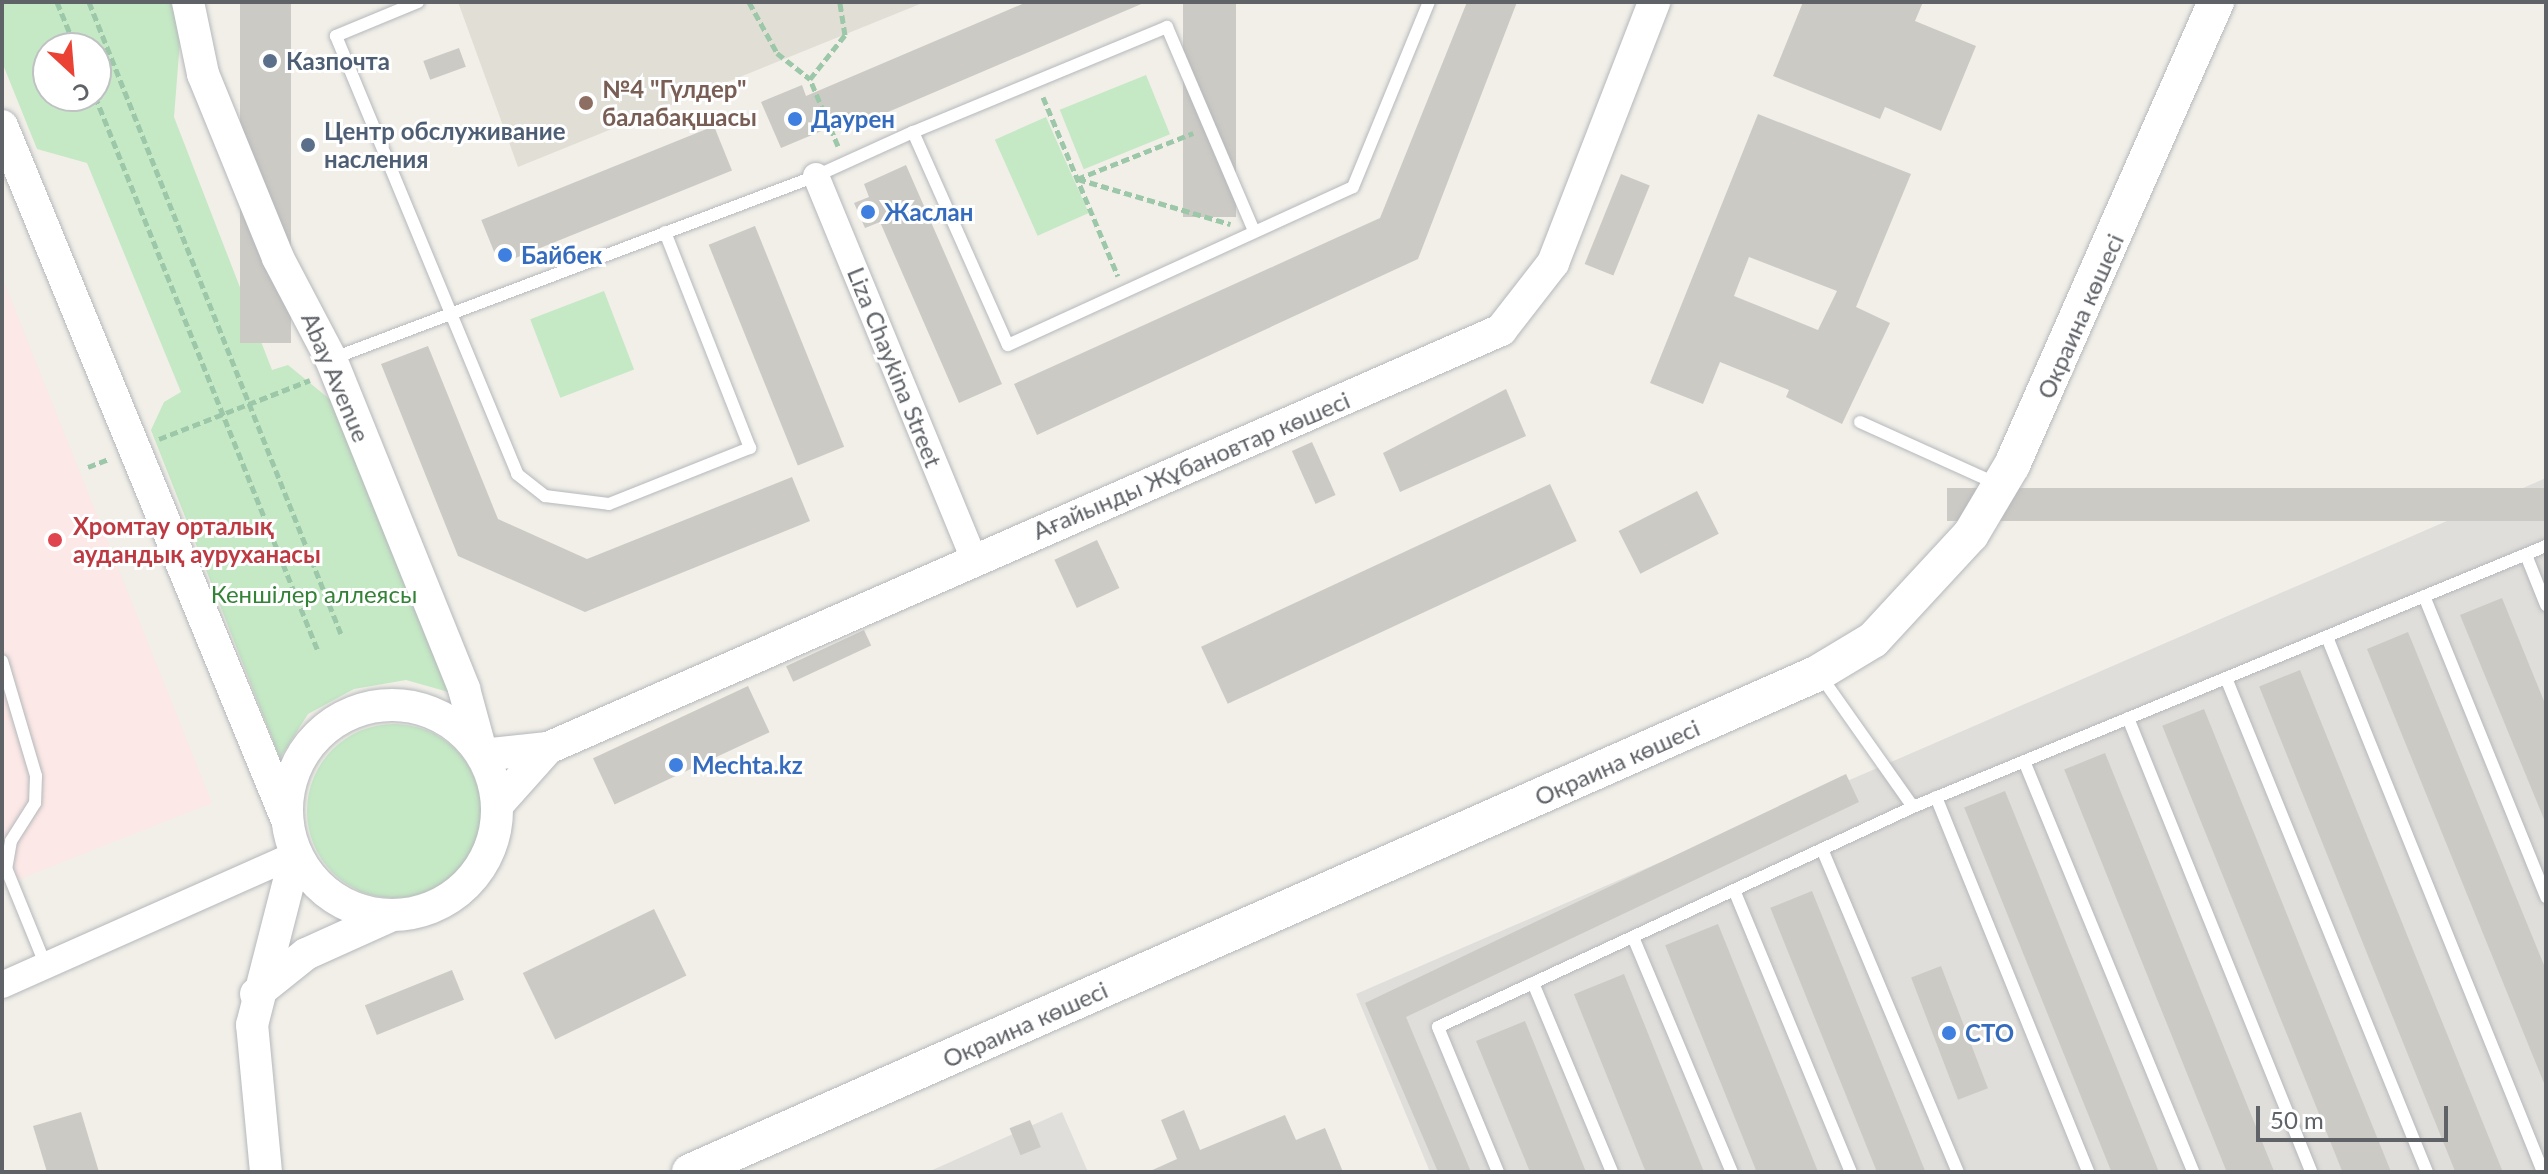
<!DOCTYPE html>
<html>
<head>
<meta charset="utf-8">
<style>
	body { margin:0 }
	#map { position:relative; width:2548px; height:1174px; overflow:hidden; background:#f1efe8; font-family:Lato,sans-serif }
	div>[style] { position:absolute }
	.industrial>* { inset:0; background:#e0deda }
	.education>* { inset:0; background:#e1ded6 }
	.medical>* { inset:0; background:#fce8e6 }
	.green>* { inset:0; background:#c5e8c5; transform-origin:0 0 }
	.round { border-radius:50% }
	.building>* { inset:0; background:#cccac5; transform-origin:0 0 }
	.path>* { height:5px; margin-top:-2.5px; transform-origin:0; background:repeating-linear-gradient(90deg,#9cc7a9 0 8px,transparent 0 12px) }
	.roads { filter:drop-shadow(0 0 2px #b5b8bc) drop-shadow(0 0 2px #b5b8bc) }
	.service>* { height:12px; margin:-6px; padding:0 6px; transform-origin:6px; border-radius:6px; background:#fff }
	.minor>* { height:26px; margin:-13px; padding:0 13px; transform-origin:13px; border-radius:13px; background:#fff }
	.tertiary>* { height:32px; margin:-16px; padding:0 16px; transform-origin:16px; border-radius:16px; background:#fff }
	.tertiary>.ring { margin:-16px; padding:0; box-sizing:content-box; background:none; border:32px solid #fff; border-radius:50% }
	.secondary>* { height:36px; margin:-18px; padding:0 18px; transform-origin:18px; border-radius:18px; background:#fff }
	.dots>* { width:22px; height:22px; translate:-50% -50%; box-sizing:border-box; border:4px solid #fff; border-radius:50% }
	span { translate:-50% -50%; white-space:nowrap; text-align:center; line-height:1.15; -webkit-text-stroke:6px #fff; paint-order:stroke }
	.service-label { font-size:24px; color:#4e5e75; font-weight:700 }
	.left { translate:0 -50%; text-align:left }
	.education-label { font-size:24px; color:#785e54; font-weight:700 }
	.shop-label { font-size:24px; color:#366cbe; font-weight:700 }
	.street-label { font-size:24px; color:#5f6368 }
	.health-label { font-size:24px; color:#be3a42; font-weight:700 }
	.park-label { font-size:24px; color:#348238 }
	.frame { position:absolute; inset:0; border:4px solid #5f6368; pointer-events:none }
	.north { position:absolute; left:32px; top:32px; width:80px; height:80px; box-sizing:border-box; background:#fff; border:2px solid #bfc1c3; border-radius:50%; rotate:154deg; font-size:22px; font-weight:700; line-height:32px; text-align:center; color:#5f6368 }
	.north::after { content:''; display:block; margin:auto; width:28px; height:36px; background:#ea4335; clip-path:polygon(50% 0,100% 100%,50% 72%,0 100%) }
	.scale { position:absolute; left:2256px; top:1106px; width:192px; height:36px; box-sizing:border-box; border:4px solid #5f6368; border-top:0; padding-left:10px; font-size:24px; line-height:28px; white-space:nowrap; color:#5f6368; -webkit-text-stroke:6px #fff; paint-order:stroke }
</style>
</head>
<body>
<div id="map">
	<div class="industrial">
		<div style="clip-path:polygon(2546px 478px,2546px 1172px,1430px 1172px,1356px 994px)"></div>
		<div style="clip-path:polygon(1062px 1112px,1088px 1172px,928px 1172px)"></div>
	</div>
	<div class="education">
		<div style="clip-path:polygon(458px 2px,925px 2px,518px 167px)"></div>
	</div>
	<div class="medical">
		<div style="clip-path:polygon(2px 277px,212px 803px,2px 886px)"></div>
	</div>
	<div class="green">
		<div style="clip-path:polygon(evenodd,2px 2px,170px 2px,181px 28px,174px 117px,272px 370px,288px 365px,338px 406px,452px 693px,406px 680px,354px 689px,308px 714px,280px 758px,151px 430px,164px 402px,181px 392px,87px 163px,37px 149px,2px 62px,2px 2px,48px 48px,96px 48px,96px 96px,48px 96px,48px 48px)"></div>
		<div style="left:1146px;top:75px;width:64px;height:93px;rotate:68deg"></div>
		<div style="left:1046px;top:117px;width:105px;height:56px;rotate:66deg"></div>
		<div style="left:604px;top:291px;width:84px;height:79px;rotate:69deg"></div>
		<div class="round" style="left:307px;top:724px;width:174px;height:174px"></div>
	</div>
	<div class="building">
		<div style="left:240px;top:2px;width:51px;height:341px"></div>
		<div style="clip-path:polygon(1027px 2px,1146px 2px,853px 127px,850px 119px,781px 148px,761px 102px,802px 85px,806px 96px)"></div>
		<div style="left:1183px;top:2px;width:53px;height:215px"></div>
		<div style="clip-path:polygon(1467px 2px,1517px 2px,1418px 259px,1037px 435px,1014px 384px,1380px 218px)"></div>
		<div style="clip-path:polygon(1803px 2px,1923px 2px,1915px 21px,1976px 46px,1941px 131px,1885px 107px,1880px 119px,1773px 76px)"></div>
		<div style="left:459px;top:48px;width:20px;height:38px;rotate:70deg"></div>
		<div style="clip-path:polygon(evenodd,1758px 114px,1911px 174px,1856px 307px,1890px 323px,1842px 424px,1786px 397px,1789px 390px,1720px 362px,1703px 404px,1650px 383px,1758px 114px,1749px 257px,1837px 291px,1818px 330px,1734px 296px,1749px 257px)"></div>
		<div style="left:714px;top:126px;width:48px;height:251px;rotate:68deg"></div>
		<div style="clip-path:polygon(906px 165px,1002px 384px,959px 403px,880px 222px,865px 228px,854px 203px,869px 197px,864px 184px)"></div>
		<div style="left:1621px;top:174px;width:31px;height:97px;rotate:22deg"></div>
		<div style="left:755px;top:226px;width:238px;height:50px;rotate:68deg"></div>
		<div style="clip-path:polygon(428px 346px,498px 519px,587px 559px,792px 477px,810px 521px,585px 612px,458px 556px,381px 364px)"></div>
		<div style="clip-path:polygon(1506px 389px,1526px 436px,1400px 492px,1383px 453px)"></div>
		<div style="left:1312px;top:442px;width:58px;height:22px;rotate:66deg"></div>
		<div style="left:1550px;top:484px;width:63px;height:385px;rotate:65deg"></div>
		<div style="left:2546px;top:488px;width:33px;height:599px;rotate:90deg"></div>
		<div style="left:1697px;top:491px;width:48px;height:88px;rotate:63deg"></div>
		<div style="left:1097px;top:540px;width:53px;height:47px;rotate:65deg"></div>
		<div style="clip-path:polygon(2502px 598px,2546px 706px,2546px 824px,2460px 615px)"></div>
		<div style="left:864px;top:630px;width:17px;height:86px;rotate:65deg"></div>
		<div style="clip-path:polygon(2408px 632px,2546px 970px,2546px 1088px,2367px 649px)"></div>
		<div style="left:2300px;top:670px;width:542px;height:44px;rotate:68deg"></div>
		<div style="left:748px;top:686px;width:51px;height:171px;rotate:65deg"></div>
		<div style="left:2204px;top:709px;width:500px;height:45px;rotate:68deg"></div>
		<div style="left:2105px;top:753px;width:453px;height:44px;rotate:68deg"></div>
		<div style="clip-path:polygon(1846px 774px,1859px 802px,1406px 1017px,1471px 1172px,1438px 1172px,1365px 1003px)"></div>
		<div style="left:2005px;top:791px;width:411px;height:44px;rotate:68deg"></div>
		<div style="left:1812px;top:891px;width:303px;height:45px;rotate:68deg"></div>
		<div style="left:654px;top:909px;width:74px;height:146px;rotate:64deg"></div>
		<div style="left:1718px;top:924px;width:268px;height:57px;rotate:68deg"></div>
		<div style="left:1941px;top:966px;width:131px;height:32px;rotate:69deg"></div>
		<div style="left:452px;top:970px;width:32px;height:94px;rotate:68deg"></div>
		<div style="left:1624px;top:974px;width:214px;height:54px;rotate:68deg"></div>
		<div style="clip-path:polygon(1525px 1021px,1586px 1172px,1530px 1172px,1476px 1041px)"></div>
		<div style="clip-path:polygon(1184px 1110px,1200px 1150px,1285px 1115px,1296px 1140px,1325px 1128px,1343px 1172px,1148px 1172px,1177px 1159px,1161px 1120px)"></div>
		<div style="clip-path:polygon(81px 1112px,99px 1172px,47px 1172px,33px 1126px)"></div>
		<div style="left:1030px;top:1120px;width:29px;height:22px;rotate:68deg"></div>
	</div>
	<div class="path">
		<div style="left:57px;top:2px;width:50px;rotate:67.6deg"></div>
		<div style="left:89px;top:2px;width:680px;rotate:68.26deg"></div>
		<div style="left:749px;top:2px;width:58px;rotate:61.2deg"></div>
		<div style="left:777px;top:53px;width:42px;rotate:38.2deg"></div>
		<div style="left:95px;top:96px;width:598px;rotate:68.11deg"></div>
		<div style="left:1043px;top:97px;width:194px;rotate:67.3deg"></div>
		<div style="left:838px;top:146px;width:73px;rotate:-112.7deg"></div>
		<div style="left:810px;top:79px;width:56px;rotate:-51.5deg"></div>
		<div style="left:845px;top:35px;width:33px;rotate:-99deg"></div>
		<div style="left:1077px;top:179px;width:125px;rotate:-21.6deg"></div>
		<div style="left:1078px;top:179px;width:159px;rotate:16.5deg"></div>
		<div style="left:159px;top:439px;width:162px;rotate:-21.3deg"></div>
		<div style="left:88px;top:467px;width:22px;rotate:-21deg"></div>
	</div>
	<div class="roads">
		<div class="service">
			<div style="left:418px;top:2px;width:89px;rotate:157.5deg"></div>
			<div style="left:336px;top:36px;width:474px;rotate:67.5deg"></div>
			<div style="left:517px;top:474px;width:36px;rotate:38deg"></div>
			<div style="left:545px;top:496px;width:64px;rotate:7.1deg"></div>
			<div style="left:609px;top:504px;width:152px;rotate:-21.7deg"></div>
			<div style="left:750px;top:448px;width:232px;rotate:-111.5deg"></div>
			<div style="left:1254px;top:231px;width:222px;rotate:-113.1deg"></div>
			<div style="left:1167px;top:27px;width:275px;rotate:157.5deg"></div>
			<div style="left:913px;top:132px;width:233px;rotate:66deg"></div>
			<div style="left:1008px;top:345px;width:379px;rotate:-24.6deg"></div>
			<div style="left:1353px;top:187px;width:200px;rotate:-67.7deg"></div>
			<div style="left:334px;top:358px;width:515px;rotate:-20.69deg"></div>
			<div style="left:816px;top:176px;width:107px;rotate:-24.4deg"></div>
			<div style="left:1860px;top:422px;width:150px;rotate:24.3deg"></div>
			<div style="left:2526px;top:555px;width:54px;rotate:68.2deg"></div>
			<div style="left:2424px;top:596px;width:325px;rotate:67.9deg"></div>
			<div style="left:2327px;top:637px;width:577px;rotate:68.01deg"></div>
			<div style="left:2px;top:661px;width:120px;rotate:73.5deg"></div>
			<div style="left:36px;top:776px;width:27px;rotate:92deg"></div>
			<div style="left:35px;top:803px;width:45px;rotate:122.3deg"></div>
			<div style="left:11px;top:841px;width:27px;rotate:100deg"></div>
			<div style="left:6px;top:868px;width:106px;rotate:67.8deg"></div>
			<div style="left:1820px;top:675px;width:161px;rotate:54.8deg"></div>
			<div style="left:2226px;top:678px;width:533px;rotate:67.86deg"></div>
			<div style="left:2128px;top:718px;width:489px;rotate:68deg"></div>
			<div style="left:2024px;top:761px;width:444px;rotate:67.6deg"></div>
			<div style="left:1936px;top:797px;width:405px;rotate:67.9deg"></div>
			<div style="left:1822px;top:849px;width:350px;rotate:67.2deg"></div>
			<div style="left:1734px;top:890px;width:305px;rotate:67.5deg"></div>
			<div style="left:1633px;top:937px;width:255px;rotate:67.2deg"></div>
			<div style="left:1533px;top:983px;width:205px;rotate:67.3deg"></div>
			<div style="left:1498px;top:1172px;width:157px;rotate:-112.5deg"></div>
			<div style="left:1438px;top:1027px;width:523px;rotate:-24.85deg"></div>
			<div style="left:1913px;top:807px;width:685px;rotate:-22.41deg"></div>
		</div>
		<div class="minor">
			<div style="left:816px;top:176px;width:414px;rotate:67.6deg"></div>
			<div style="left:2px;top:985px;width:322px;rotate:-24deg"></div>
		</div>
		<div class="tertiary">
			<div style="left:188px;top:2px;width:74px;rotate:78.2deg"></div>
			<div style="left:203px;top:74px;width:199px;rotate:67.8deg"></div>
			<div style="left:278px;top:258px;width:114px;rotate:62.3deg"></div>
			<div style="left:331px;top:359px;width:356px;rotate:68deg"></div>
			<div style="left:464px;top:689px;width:68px;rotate:74.7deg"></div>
			<div style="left:482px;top:755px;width:66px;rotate:-6.1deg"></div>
			<div style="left:548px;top:748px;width:1041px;rotate:-23.68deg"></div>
			<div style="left:1501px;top:330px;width:85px;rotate:-52.2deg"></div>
			<div style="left:1553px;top:263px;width:280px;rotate:-68.8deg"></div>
			<div style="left:2px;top:126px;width:750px;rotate:67.67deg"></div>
			<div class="ring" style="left:287px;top:705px;width:178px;height:178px"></div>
			<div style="left:498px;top:804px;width:75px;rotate:-48.2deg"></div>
			<div style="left:256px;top:994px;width:64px;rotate:-38.7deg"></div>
			<div style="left:306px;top:954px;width:92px;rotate:-24.3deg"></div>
			<div style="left:266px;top:1172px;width:148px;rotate:-95.4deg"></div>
			<div style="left:252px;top:1025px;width:177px;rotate:-75.6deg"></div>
		</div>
		<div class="secondary">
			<div style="left:690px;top:1172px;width:1233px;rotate:-23.86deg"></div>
			<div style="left:1818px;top:673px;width:64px;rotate:-31deg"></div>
			<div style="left:1873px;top:640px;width:144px;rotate:-47.2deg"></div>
			<div style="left:1971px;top:534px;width:80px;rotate:-59.3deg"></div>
			<div style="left:2012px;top:465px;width:506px;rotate:-66.22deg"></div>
		</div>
	</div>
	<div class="dots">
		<div style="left:270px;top:61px;background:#5c6f8a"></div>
		<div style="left:586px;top:103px;background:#8d6e63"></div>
		<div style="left:795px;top:119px;background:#3f7fe0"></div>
		<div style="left:308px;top:145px;background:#5c6f8a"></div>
		<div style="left:868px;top:212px;background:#3f7fe0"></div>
		<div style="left:505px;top:255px;background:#3f7fe0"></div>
		<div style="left:55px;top:540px;background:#e0444e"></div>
		<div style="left:676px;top:765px;background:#3f7fe0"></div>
		<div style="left:1949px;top:1033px;background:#3f7fe0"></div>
	</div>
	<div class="service-label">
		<span class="left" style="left:286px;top:61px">Казпочта</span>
		<span class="left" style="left:324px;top:145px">Центр обслуживание<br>насления</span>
	</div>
	<div class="education-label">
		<span class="left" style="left:602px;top:103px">№4 "Гүлдер"<br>балабақшасы</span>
	</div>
	<div class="shop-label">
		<span class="left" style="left:811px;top:119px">Даурен</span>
		<span class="left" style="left:884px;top:212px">Жаслан</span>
		<span class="left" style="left:521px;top:255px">Байбек</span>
		<span class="left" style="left:692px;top:765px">Mechta.kz</span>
		<span class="left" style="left:1965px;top:1033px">СТО</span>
	</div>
	<div class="street-label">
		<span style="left:2080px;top:316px;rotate:-66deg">Окраина көшесі</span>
		<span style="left:895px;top:367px;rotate:68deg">Liza Chaykina Street</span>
		<span style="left:336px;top:377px;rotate:67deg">Abay Avenue</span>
		<span style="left:1191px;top:465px;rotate:-23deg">Ағайынды Жұбановтар көшесі</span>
		<span style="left:1617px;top:762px;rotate:-24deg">Окраина көшесі</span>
		<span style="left:1025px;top:1024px;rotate:-24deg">Окраина көшесі</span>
	</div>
	<div class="health-label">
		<span class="left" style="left:73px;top:540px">Хромтау орталық<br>аудандық ауруханасы</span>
	</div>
	<div class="park-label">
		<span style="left:314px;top:594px">Кеншілер аллеясы</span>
	</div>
	<div class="frame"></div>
	<div class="north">С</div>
	<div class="scale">50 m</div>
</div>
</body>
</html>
